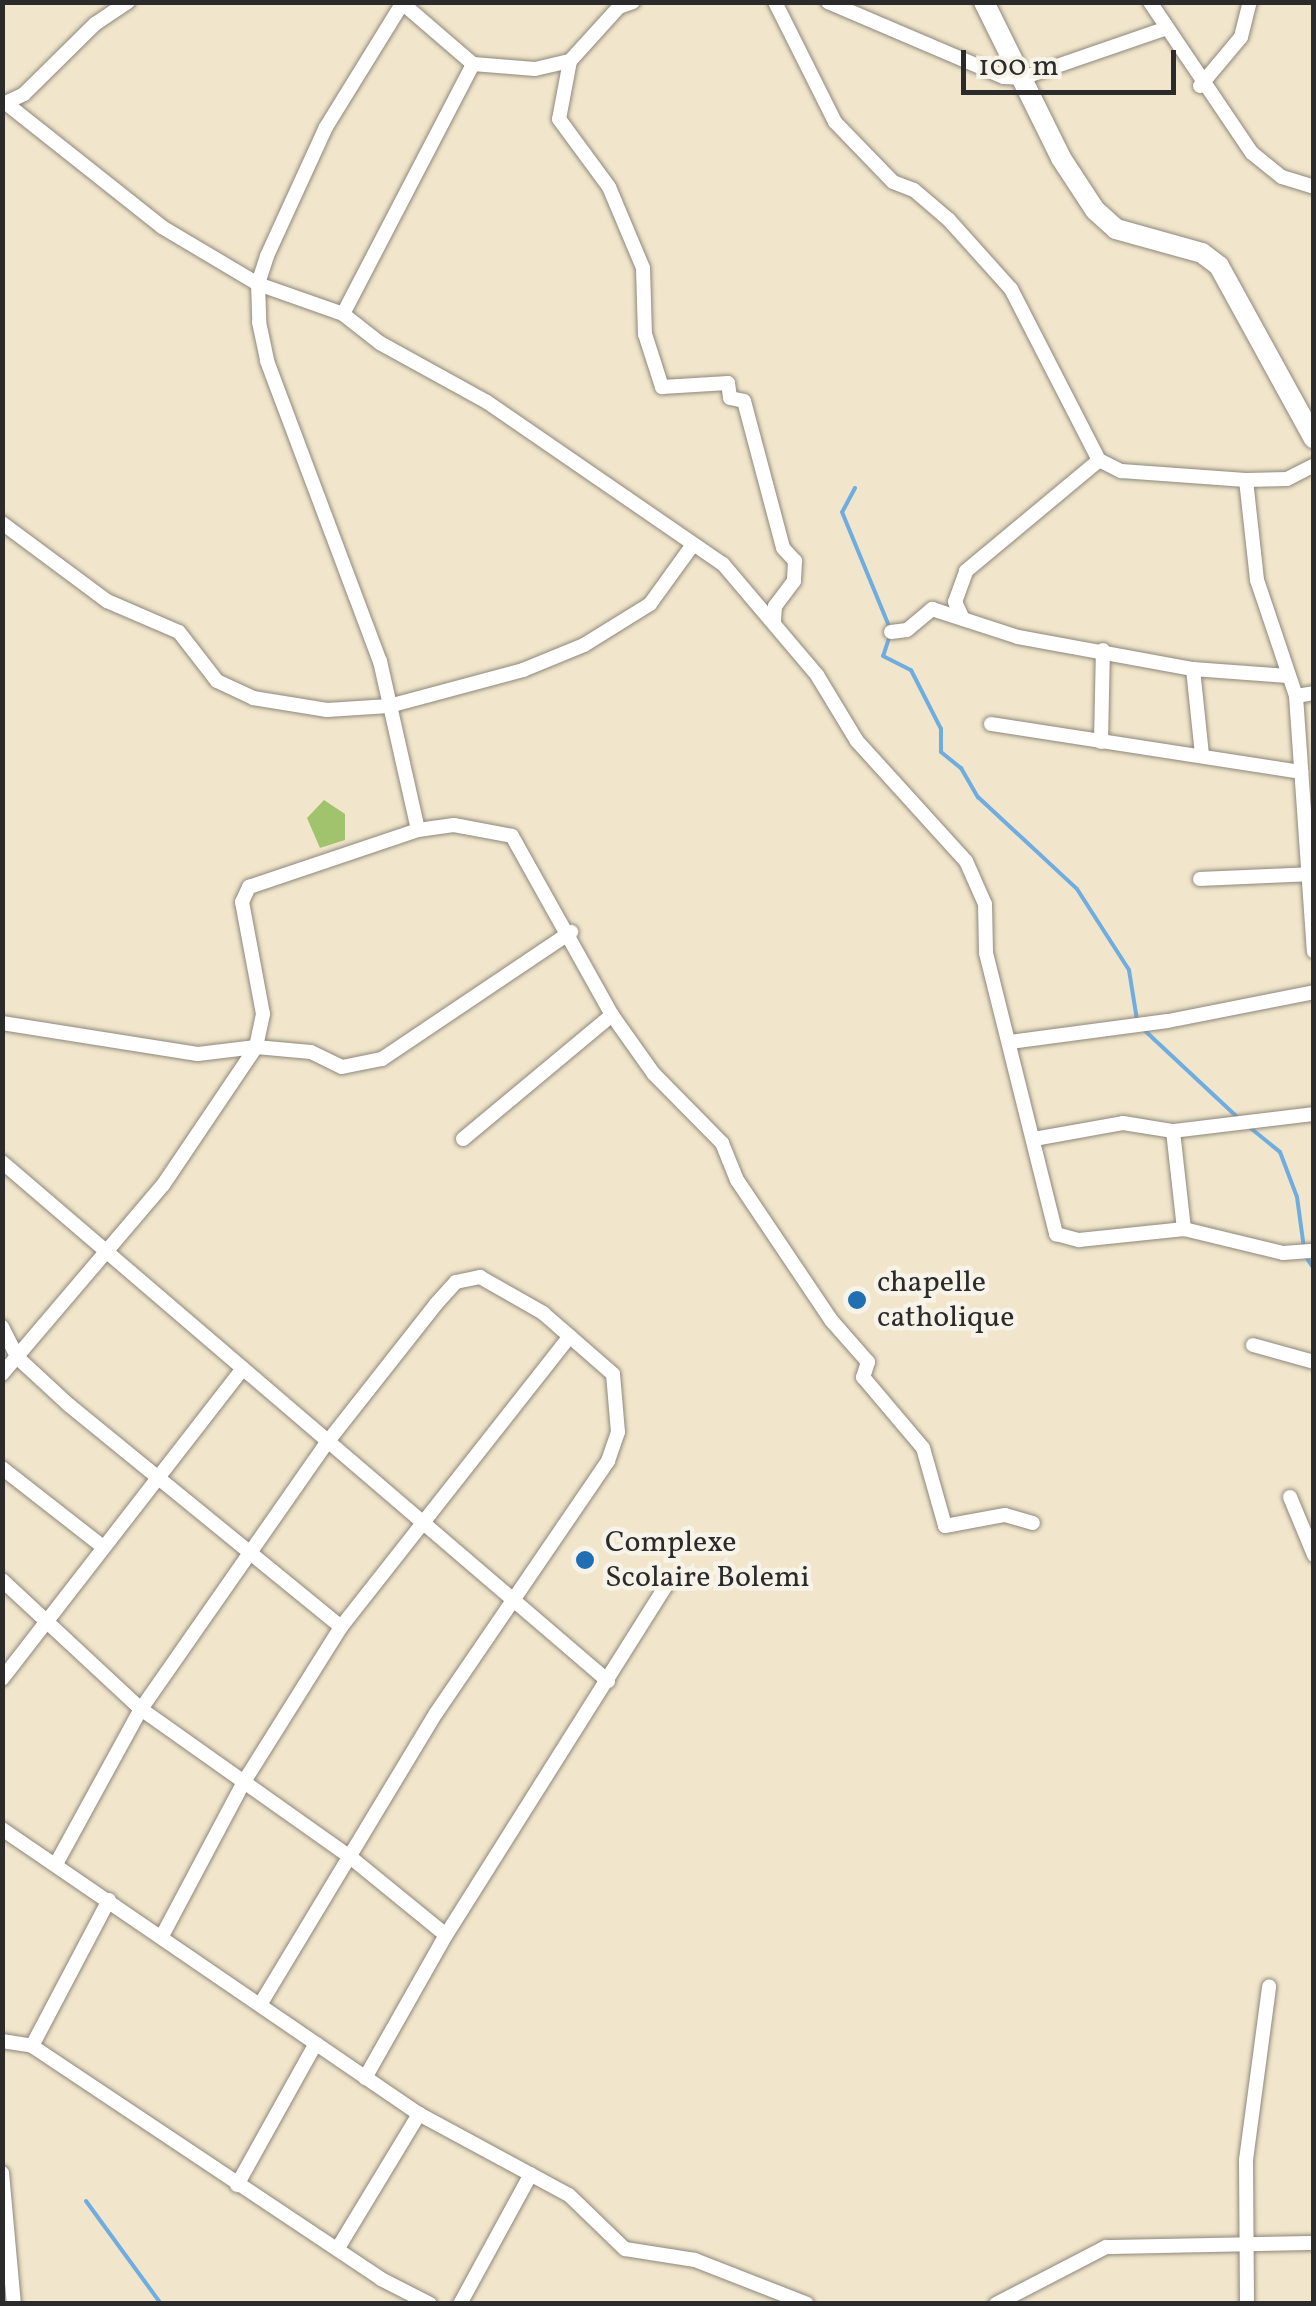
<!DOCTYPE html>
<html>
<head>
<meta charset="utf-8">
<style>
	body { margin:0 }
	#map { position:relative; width:1316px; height:2306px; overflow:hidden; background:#f1e5cb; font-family:Vollkorn,serif }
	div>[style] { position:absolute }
	.green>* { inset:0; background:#a1c36d }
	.stream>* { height:4px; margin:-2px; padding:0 2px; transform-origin:2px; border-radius:2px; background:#6fade1 }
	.roads { filter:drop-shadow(0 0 2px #8e887b) drop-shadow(0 0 2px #8e887b) }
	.street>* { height:14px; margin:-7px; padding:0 7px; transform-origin:7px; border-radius:7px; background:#fff }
	.secondary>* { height:20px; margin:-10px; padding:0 10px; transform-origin:10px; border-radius:10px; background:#fff }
	.dots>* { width:28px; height:28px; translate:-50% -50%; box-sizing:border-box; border:5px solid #f7f3e8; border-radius:50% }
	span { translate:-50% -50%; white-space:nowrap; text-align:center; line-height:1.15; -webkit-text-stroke:9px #f7f3e8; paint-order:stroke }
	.poi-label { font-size:30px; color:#2b2b2b }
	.left { translate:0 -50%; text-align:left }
	.frame { position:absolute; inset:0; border:5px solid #2b2b2b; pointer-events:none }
	.scale { position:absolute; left:961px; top:50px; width:215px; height:45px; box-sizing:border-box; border:5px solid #2b2b2b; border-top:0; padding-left:12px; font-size:30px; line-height:35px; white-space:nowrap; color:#2b2b2b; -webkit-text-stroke:8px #f7f3e8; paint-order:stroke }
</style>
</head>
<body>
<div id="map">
	<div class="green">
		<div style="clip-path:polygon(324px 800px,345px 814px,345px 840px,320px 848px,307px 818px)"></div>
	</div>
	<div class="stream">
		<div style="left:855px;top:488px;width:27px;rotate:118deg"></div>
		<div style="left:842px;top:512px;width:123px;rotate:67.6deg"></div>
		<div style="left:890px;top:635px;width:22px;rotate:108deg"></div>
		<div style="left:883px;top:656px;width:31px;rotate:27deg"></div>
		<div style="left:911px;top:670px;width:66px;rotate:63deg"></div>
		<div style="left:941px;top:729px;width:23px;rotate:90deg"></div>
		<div style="left:941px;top:752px;width:26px;rotate:39deg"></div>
		<div style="left:961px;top:768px;width:34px;rotate:60deg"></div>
		<div style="left:978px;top:797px;width:135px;rotate:42.9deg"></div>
		<div style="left:1077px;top:889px;width:96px;rotate:57.3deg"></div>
		<div style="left:1129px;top:970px;width:51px;rotate:80.9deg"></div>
		<div style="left:1142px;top:1028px;width:130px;rotate:43.1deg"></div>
		<div style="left:1248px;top:1126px;width:41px;rotate:39.1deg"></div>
		<div style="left:1280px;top:1152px;width:48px;rotate:69.3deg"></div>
		<div style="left:1297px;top:1197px;width:51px;rotate:82.2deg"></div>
		<div style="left:1306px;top:1257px;width:14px;rotate:56deg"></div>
		<div style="left:86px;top:2201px;width:127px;rotate:53.9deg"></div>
	</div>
	<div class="roads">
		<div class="street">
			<div style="left:401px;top:2px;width:95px;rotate:40.7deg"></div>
			<div style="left:473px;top:64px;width:62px;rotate:4.6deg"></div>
			<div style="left:535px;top:69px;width:36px;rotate:-13deg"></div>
			<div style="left:570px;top:61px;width:73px;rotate:-47.8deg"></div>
			<div style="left:619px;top:7px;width:15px;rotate:-20deg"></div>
			<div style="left:775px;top:2px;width:134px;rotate:63.4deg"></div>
			<div style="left:835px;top:122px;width:83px;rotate:46deg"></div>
			<div style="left:893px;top:182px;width:22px;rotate:21deg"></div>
			<div style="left:914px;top:190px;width:46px;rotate:40.6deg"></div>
			<div style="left:949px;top:220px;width:93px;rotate:48.1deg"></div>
			<div style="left:1011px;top:289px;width:192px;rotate:62.8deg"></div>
			<div style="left:1099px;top:460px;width:25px;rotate:27deg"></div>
			<div style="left:1121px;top:471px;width:125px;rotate:4.1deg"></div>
			<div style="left:1246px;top:480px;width:41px;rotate:-1.4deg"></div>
			<div style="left:1287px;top:479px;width:30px;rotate:-27deg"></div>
			<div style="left:828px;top:2px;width:191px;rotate:23.1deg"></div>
			<div style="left:1004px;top:77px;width:18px;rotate:3deg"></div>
			<div style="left:1022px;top:78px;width:153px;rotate:-19deg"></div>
			<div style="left:1150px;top:2px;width:182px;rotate:56deg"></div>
			<div style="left:1252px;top:153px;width:38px;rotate:39deg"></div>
			<div style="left:1282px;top:177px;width:34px;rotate:17deg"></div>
			<div style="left:402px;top:4px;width:145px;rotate:121.7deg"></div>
			<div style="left:326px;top:127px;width:142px;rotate:114.6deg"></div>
			<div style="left:267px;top:256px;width:29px;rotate:108deg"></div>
			<div style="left:258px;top:284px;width:38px;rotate:88deg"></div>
			<div style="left:259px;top:322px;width:40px;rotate:78deg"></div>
			<div style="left:267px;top:361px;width:321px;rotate:69.4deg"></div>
			<div style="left:380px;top:661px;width:173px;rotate:77.3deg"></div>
			<div style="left:570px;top:61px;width:59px;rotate:100.7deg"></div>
			<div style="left:559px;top:119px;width:84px;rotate:53.7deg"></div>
			<div style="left:609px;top:187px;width:88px;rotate:67.2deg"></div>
			<div style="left:643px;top:268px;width:66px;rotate:88.3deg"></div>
			<div style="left:645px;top:334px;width:56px;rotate:72.2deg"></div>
			<div style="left:662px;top:387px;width:66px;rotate:-3.5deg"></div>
			<div style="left:728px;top:383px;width:15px;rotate:82deg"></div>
			<div style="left:730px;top:398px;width:14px;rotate:12deg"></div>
			<div style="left:744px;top:401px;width:152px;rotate:75.1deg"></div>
			<div style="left:783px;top:548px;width:18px;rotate:47deg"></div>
			<div style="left:795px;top:561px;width:20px;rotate:93deg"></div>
			<div style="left:794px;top:581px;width:31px;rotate:127deg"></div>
			<div style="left:775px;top:606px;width:16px;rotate:94deg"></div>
			<div style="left:1200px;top:86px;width:64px;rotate:-50.1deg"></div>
			<div style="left:1241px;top:37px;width:36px;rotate:-76deg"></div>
			<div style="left:3px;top:104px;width:23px;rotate:-25deg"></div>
			<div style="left:24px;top:94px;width:100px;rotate:-44.6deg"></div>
			<div style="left:95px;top:24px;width:40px;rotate:-34deg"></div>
			<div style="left:7px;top:104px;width:198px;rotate:38.4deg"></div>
			<div style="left:162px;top:227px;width:112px;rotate:30.7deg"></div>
			<div style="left:258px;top:284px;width:90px;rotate:19.4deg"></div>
			<div style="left:343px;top:314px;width:282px;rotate:-62.5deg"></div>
			<div style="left:343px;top:314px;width:47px;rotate:38.1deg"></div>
			<div style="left:380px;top:343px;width:122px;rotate:28.9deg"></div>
			<div style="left:487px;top:402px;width:286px;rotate:34.5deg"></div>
			<div style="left:723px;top:564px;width:145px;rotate:49.7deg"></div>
			<div style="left:817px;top:675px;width:77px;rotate:58.8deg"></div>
			<div style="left:857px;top:741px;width:162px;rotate:47.8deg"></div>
			<div style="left:966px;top:861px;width:47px;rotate:66.2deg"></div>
			<div style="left:985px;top:904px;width:49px;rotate:88.8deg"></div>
			<div style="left:986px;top:953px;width:290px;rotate:76deg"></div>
			<div style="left:1056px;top:1234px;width:24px;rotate:15deg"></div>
			<div style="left:1079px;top:1240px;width:106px;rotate:-6deg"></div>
			<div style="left:1184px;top:1229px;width:102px;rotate:13.6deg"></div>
			<div style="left:1283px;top:1253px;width:31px;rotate:-4deg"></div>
			<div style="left:1246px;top:480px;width:101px;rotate:83.7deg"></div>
			<div style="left:1257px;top:580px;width:122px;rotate:71.4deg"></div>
			<div style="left:1296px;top:696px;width:256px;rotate:86deg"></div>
			<div style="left:2px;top:523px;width:131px;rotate:36.6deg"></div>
			<div style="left:107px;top:601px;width:78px;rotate:23.3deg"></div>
			<div style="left:179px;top:632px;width:62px;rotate:52.2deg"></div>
			<div style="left:217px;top:681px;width:40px;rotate:25deg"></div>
			<div style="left:253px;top:698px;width:75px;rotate:9.2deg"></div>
			<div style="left:327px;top:710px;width:62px;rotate:-3.7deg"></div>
			<div style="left:389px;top:706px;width:139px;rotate:-15deg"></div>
			<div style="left:523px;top:670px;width:66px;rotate:-22.3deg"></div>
			<div style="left:584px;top:645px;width:78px;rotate:-31.8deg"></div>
			<div style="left:650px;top:604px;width:72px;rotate:-54.1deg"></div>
			<div style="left:963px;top:619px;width:19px;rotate:-115deg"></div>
			<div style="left:955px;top:602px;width:33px;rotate:-70deg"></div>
			<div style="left:966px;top:571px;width:173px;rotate:-39.8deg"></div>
			<div style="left:891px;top:632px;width:16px;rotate:-7deg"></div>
			<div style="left:907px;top:630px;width:33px;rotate:-40deg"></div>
			<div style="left:932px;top:609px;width:90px;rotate:18deg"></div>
			<div style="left:1018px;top:637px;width:178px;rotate:10.4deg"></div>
			<div style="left:1193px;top:669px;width:95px;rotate:4.2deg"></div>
			<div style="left:1193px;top:669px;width:86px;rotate:84deg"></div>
			<div style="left:1296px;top:696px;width:18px;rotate:-9deg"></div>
			<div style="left:991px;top:724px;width:314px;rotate:8.8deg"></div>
			<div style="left:1101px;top:742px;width:92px;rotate:-88.8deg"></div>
			<div style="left:1200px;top:879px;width:113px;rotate:-2.5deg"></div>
			<div style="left:2px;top:1023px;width:198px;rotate:9deg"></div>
			<div style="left:198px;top:1054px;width:58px;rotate:-6.9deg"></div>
			<div style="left:256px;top:1047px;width:34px;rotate:-78deg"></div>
			<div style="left:263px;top:1014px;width:114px;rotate:-100.6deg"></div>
			<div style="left:242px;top:902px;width:17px;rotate:-65deg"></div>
			<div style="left:249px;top:887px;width:178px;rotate:-18.6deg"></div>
			<div style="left:418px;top:830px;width:36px;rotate:-8deg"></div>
			<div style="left:454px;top:825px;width:59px;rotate:10.7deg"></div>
			<div style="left:512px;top:836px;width:205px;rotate:60.8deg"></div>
			<div style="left:612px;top:1015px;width:72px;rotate:54.6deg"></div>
			<div style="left:654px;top:1074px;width:97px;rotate:45.4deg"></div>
			<div style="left:722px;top:1143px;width:40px;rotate:68deg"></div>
			<div style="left:737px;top:1180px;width:169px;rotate:56.1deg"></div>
			<div style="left:831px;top:1320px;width:56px;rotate:48.6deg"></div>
			<div style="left:868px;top:1362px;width:16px;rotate:108deg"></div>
			<div style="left:863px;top:1377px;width:93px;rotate:49.8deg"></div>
			<div style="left:923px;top:1448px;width:81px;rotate:74.2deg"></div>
			<div style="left:945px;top:1526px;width:61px;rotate:-10.4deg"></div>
			<div style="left:1005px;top:1515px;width:29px;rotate:16deg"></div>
			<div style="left:1010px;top:1042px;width:159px;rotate:-7.6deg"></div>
			<div style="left:1168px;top:1021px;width:149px;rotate:-11.2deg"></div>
			<div style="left:1173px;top:1131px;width:99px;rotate:83.6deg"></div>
			<div style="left:463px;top:1139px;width:194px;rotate:-39.8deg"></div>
			<div style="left:1034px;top:1139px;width:90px;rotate:-10.2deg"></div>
			<div style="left:1123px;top:1123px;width:51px;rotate:9.1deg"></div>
			<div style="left:1173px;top:1131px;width:142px;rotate:-6.9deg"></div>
			<div style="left:2px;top:1162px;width:798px;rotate:40.58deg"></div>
			<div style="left:2px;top:1327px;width:35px;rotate:63deg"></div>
			<div style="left:18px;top:1358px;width:69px;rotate:42.7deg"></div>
			<div style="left:69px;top:1405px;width:351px;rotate:39.2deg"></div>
			<div style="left:1253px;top:1345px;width:63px;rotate:15.6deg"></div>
			<div style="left:2px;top:1374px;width:248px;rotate:-49.6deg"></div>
			<div style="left:163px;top:1185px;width:166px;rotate:-56deg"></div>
			<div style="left:256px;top:1047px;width:55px;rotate:5.2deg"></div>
			<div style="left:311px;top:1052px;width:34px;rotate:26deg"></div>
			<div style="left:342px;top:1067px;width:41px;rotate:-11.3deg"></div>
			<div style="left:382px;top:1059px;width:228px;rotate:-33.9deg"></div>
			<div style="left:2px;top:1468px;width:128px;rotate:38deg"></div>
			<div style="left:1290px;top:1497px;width:63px;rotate:67.5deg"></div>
			<div style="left:2px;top:1580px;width:190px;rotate:42.9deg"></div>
			<div style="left:141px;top:1709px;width:255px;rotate:35.3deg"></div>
			<div style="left:349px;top:1856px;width:125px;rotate:39.2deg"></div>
			<div style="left:2px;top:1679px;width:393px;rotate:-52.2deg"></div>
			<div style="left:2px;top:1829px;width:505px;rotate:34.35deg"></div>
			<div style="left:419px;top:2114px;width:170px;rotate:28.4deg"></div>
			<div style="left:569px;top:2195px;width:78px;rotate:44deg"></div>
			<div style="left:625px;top:2249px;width:71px;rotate:8.9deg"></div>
			<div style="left:695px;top:2260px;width:120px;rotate:21.4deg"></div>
			<div style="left:56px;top:1864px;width:177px;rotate:-61.3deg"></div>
			<div style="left:141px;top:1709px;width:328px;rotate:-55.1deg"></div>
			<div style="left:329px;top:1440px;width:173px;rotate:-51.8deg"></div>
			<div style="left:436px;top:1304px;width:30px;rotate:-48deg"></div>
			<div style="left:456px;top:1282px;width:25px;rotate:-12deg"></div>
			<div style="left:480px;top:1277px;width:73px;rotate:29.7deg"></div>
			<div style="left:543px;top:1313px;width:93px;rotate:41.1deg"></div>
			<div style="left:613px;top:1374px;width:58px;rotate:85.1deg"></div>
			<div style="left:618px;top:1432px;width:31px;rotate:109deg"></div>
			<div style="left:608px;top:1461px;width:305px;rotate:124.3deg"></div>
			<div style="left:436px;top:1713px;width:337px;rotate:121.1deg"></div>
			<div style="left:162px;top:1936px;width:177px;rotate:-62deg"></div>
			<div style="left:245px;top:1780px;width:181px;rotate:-57.9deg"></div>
			<div style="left:341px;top:1627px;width:370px;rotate:-51.8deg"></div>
			<div style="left:2px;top:2041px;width:30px;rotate:9deg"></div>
			<div style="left:32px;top:2046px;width:420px;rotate:33.7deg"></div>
			<div style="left:381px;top:2279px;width:55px;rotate:27deg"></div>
			<div style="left:32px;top:2046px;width:165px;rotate:-62.2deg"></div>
			<div style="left:365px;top:2078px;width:164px;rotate:-60.5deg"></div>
			<div style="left:446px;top:1935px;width:416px;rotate:-57.8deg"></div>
			<div style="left:2px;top:2173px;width:132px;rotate:84.8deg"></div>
			<div style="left:237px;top:2185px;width:162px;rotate:-60.9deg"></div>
			<div style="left:338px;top:2248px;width:157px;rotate:-58.8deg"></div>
			<div style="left:460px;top:2304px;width:148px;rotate:-61.4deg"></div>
			<div style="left:996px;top:2304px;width:124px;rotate:-27.4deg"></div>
			<div style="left:1106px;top:2247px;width:208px;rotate:-1.1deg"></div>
			<div style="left:1247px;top:2304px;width:144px;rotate:-90.4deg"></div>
			<div style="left:1246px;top:2160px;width:175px;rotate:-82.4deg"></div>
		</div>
		<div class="secondary">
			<div style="left:984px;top:2px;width:174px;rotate:63.7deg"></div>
			<div style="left:1061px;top:158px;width:62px;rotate:56.8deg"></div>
			<div style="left:1095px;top:210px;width:28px;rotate:42deg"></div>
			<div style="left:1116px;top:229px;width:89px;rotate:15.6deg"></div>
			<div style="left:1202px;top:253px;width:21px;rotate:37deg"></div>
			<div style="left:1219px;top:266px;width:197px;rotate:61.2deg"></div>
		</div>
	</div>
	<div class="dots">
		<div style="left:857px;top:1300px;background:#1f6fb2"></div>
		<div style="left:585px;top:1560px;background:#1f6fb2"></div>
	</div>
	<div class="poi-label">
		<span class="left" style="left:877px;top:1300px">chapelle<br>catholique</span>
		<span class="left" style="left:605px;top:1560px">Complexe<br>Scolaire Bolemi</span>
	</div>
	<div class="frame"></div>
	<div class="scale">100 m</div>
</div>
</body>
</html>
